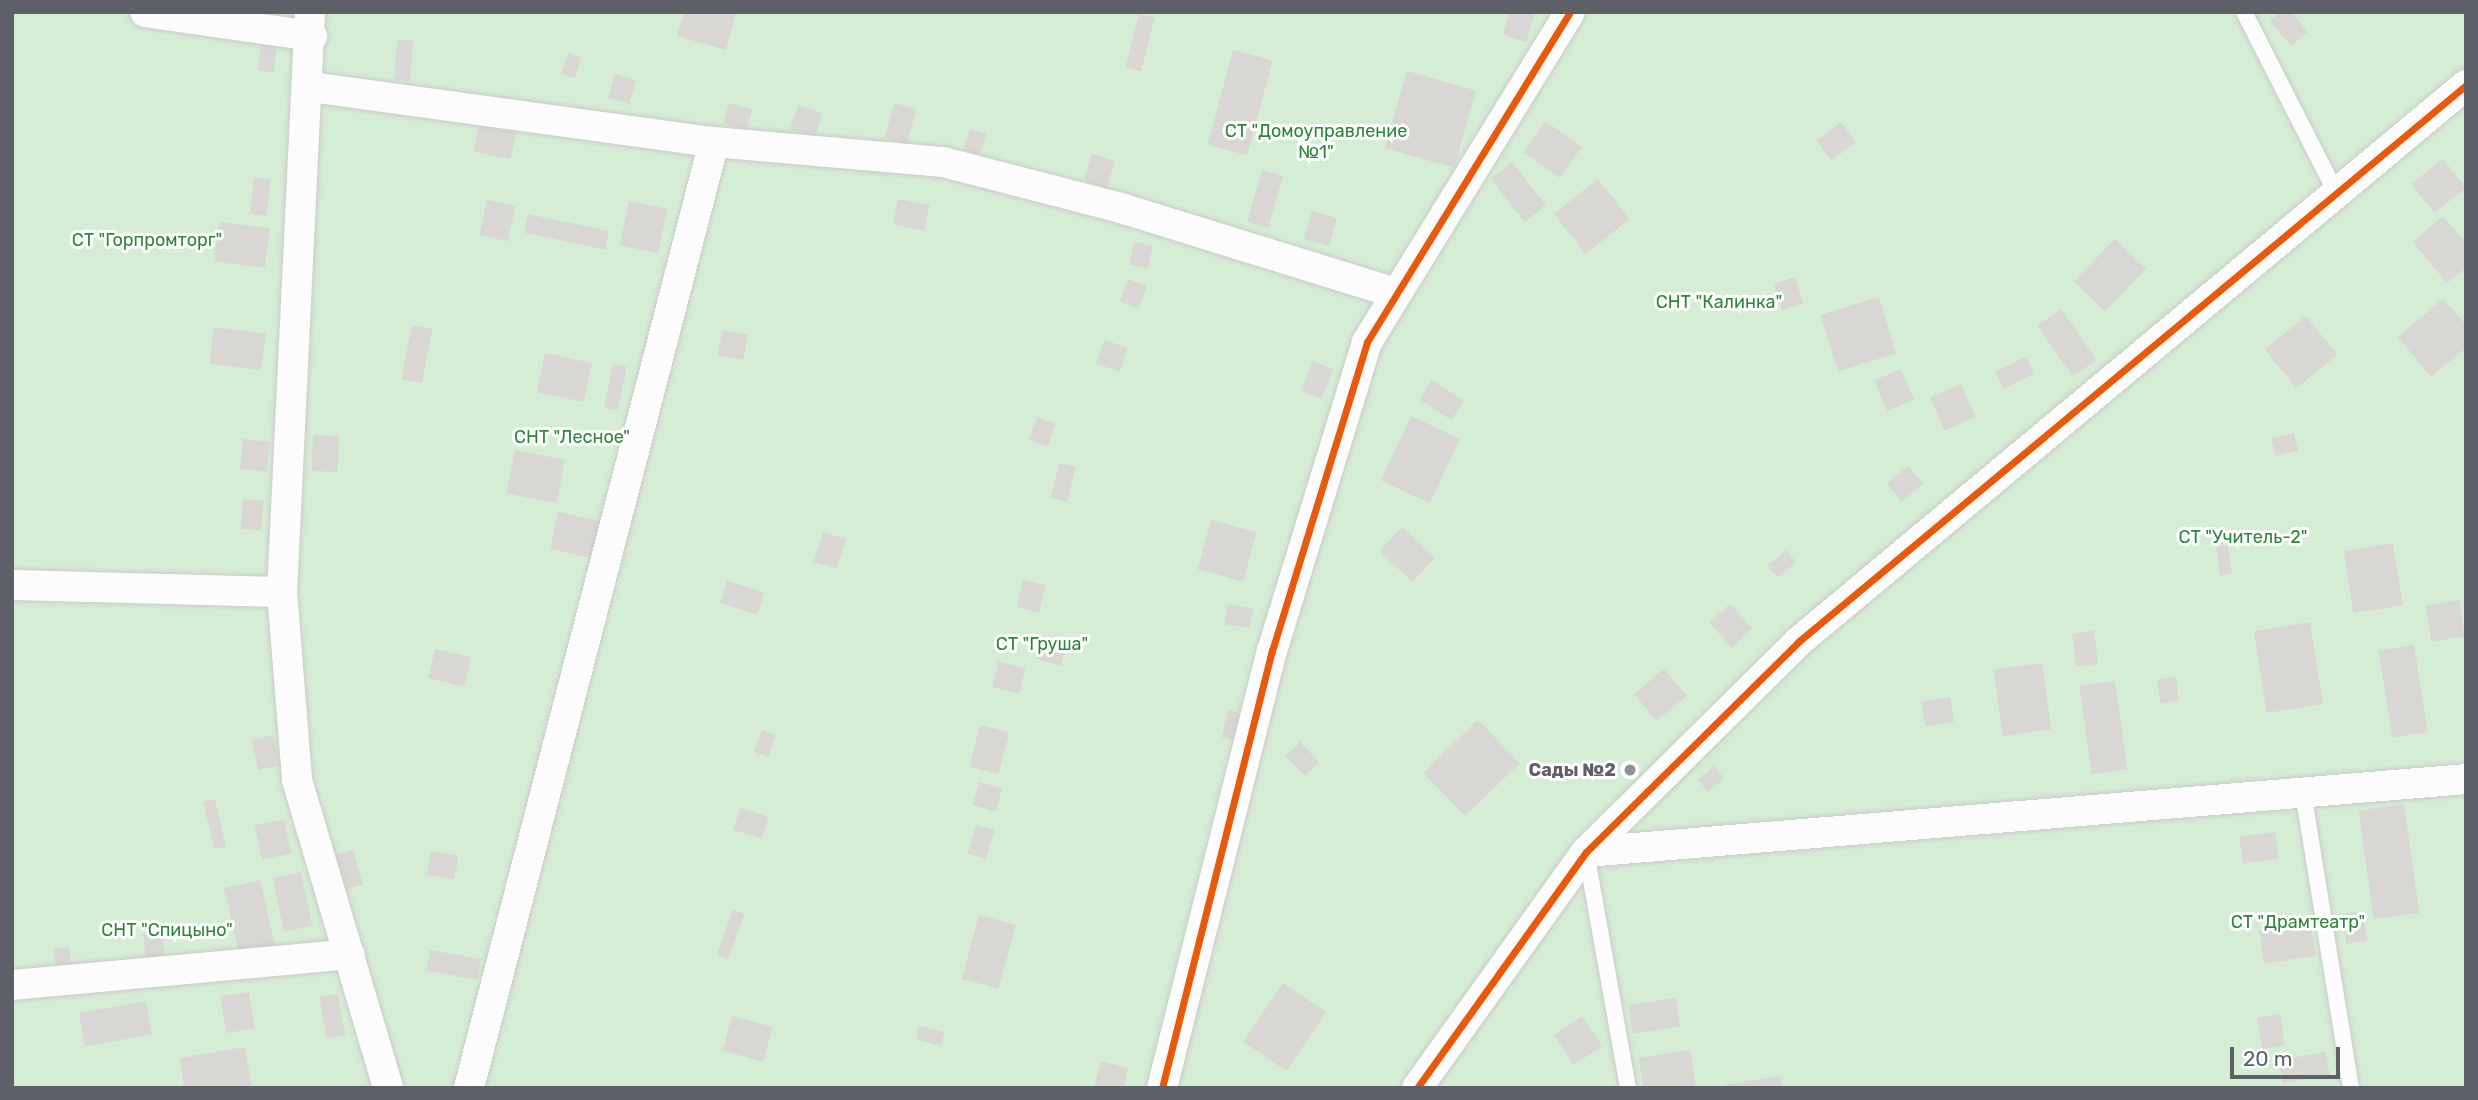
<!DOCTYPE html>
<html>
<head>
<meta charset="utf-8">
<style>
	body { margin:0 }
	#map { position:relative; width:2478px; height:1100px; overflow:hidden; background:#eeeee9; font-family:Rubik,sans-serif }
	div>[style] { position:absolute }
	.green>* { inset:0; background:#d5ecd5; transform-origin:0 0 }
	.building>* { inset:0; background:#d8d7d3; transform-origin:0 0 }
	.roads { filter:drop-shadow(0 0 2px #cacbc9) drop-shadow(0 0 2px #cacbc9) }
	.service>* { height:16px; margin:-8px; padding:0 8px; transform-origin:8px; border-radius:8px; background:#fcfcfc }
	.minor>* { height:30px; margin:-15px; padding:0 15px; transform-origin:15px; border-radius:15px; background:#fcfcfc }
	.cycleway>* { height:7px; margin:-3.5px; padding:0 3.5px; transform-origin:3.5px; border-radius:3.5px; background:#e8590c }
	.dots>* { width:19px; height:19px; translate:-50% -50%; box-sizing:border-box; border:4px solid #fff; border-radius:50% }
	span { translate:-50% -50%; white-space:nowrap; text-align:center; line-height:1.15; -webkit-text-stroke:6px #fff; paint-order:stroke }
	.park-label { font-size:18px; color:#2d863a }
	.poi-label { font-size:18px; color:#5d6167; font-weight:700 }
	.right { translate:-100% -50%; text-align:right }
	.frame { position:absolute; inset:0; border:14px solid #5d6167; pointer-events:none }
	.scale { position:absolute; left:2230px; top:1047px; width:110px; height:32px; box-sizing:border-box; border:4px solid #5d6167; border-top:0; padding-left:9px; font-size:21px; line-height:24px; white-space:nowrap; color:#5d6167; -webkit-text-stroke:5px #fff; paint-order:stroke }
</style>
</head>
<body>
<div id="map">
	<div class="green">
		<div style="left:12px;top:12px;width:2454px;height:1076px"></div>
	</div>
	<div class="building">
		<div style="clip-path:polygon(684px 12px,736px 12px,726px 50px,677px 36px)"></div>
		<div style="clip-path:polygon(1510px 12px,1535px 12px,1526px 42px,1503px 35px)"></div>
		<div style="clip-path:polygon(2281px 12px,2291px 12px,2308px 32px,2291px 46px,2270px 21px)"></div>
		<div style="left:1139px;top:14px;width:16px;height:55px;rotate:14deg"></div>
		<div style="left:262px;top:38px;width:16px;height:33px;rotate:7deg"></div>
		<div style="left:397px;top:40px;width:16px;height:40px;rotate:4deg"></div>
		<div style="left:1233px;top:50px;width:41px;height:98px;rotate:15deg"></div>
		<div style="left:568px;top:53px;width:14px;height:22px;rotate:17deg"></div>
		<div style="left:1407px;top:71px;width:72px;height:80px;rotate:16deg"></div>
		<div style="left:615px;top:74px;width:22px;height:25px;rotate:16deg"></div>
		<div style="left:729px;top:103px;width:24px;height:21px;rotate:15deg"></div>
		<div style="left:894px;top:103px;width:23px;height:36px;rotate:15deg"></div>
		<div style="left:798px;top:105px;width:26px;height:26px;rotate:18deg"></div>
		<div style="left:1545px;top:121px;width:45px;height:38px;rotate:35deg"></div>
		<div style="left:1841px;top:122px;width:25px;height:31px;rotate:53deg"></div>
		<div style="left:479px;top:125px;width:38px;height:27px;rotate:12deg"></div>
		<div style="left:970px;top:129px;width:17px;height:22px;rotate:17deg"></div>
		<div style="left:1092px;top:154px;width:24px;height:28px;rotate:17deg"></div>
		<div style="left:2443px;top:159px;width:37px;height:40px;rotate:52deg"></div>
		<div style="left:1512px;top:162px;width:55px;height:27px;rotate:52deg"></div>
		<div style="left:1262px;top:170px;width:22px;height:54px;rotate:16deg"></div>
		<div style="left:254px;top:177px;width:17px;height:37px;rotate:7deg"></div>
		<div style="left:1598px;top:179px;width:51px;height:56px;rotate:52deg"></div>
		<div style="left:898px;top:199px;width:32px;height:26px;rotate:11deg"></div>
		<div style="left:487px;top:200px;width:29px;height:36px;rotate:12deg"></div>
		<div style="left:629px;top:201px;width:39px;height:45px;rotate:12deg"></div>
		<div style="left:1312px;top:211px;width:26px;height:29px;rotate:16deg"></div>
		<div style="left:528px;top:214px;width:83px;height:19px;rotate:12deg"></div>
		<div style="clip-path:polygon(2443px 216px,2466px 243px,2466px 268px,2447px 283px,2413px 242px)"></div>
		<div style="left:219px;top:222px;width:51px;height:40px;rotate:7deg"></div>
		<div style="left:2115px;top:239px;width:43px;height:59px;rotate:44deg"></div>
		<div style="left:1134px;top:242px;width:19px;height:23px;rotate:12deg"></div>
		<div style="left:1795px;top:277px;width:28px;height:22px;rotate:73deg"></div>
		<div style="left:1128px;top:279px;width:20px;height:24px;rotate:20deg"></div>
		<div style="left:1879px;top:297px;width:59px;height:61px;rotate:73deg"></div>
		<div style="clip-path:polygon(2443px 299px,2466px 325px,2466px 348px,2431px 377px,2398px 337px)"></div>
		<div style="left:2061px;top:309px;width:62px;height:29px;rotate:55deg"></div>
		<div style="left:2306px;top:316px;width:50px;height:53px;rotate:51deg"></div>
		<div style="left:412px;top:325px;width:21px;height:55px;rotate:11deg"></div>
		<div style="left:214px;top:327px;width:52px;height:37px;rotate:7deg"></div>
		<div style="left:722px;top:330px;width:26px;height:26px;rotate:9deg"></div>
		<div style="left:1104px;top:340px;width:25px;height:25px;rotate:18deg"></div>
		<div style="left:545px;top:353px;width:48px;height:40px;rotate:12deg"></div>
		<div style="left:2026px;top:357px;width:19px;height:34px;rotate:65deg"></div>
		<div style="left:1313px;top:361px;width:22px;height:32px;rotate:22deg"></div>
		<div style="left:613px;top:364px;width:14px;height:45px;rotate:12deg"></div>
		<div style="left:1901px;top:369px;width:33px;height:29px;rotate:67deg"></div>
		<div style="left:1432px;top:380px;width:38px;height:23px;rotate:33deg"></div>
		<div style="left:1961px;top:384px;width:36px;height:34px;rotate:66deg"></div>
		<div style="left:1411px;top:416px;width:54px;height:71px;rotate:25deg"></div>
		<div style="left:1037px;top:417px;width:20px;height:24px;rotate:20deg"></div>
		<div style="left:2294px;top:433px;width:18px;height:23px;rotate:77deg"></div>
		<div style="left:313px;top:435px;width:26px;height:36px;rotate:2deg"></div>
		<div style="left:243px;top:439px;width:27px;height:30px;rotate:6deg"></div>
		<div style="left:515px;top:450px;width:51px;height:44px;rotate:11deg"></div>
		<div style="left:1059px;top:463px;width:17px;height:36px;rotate:13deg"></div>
		<div style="left:1908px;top:466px;width:23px;height:28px;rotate:49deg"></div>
		<div style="left:243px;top:499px;width:21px;height:30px;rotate:5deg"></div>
		<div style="left:558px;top:512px;width:43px;height:38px;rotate:12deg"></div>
		<div style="left:1211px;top:520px;width:47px;height:51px;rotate:15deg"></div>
		<div style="left:1402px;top:527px;width:45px;height:33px;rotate:43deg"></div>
		<div style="left:823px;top:532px;width:24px;height:31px;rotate:17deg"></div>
		<div style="left:2393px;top:543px;width:63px;height:50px;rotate:81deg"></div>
		<div style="left:2228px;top:545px;width:29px;height:12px;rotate:82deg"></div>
		<div style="left:1786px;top:550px;width:16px;height:24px;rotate:50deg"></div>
		<div style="left:1023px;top:580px;width:23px;height:28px;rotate:13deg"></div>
		<div style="left:727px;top:581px;width:39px;height:23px;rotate:17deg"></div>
		<div style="left:2459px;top:600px;width:37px;height:34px;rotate:81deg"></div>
		<div style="left:1228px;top:604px;width:26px;height:20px;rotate:11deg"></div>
		<div style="left:1730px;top:604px;width:33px;height:28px;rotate:47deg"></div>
		<div style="left:2310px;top:622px;width:83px;height:57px;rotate:81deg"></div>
		<div style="left:2094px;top:631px;width:33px;height:22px;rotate:83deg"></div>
		<div style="left:1042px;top:638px;width:25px;height:22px;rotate:14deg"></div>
		<div style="left:2414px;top:645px;width:88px;height:36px;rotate:81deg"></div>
		<div style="left:435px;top:649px;width:37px;height:30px;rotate:13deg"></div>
		<div style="left:998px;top:662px;width:28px;height:26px;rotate:13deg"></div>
		<div style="left:2042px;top:663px;width:67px;height:49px;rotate:82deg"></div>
		<div style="left:1664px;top:669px;width:35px;height:39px;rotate:50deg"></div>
		<div style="left:2176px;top:677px;width:24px;height:19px;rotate:83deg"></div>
		<div style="left:2115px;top:681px;width:89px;height:36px;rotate:82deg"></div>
		<div style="left:1950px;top:697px;width:25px;height:29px;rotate:81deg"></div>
		<div style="left:1228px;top:710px;width:18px;height:28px;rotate:13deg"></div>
		<div style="left:1478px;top:720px;width:60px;height:76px;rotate:46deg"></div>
		<div style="left:980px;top:725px;width:30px;height:43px;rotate:14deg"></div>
		<div style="left:762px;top:730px;width:15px;height:23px;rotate:20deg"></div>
		<div style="left:273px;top:735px;width:31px;height:22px;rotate:77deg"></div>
		<div style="left:1300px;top:742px;width:28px;height:20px;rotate:46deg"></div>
		<div style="left:1714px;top:766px;width:16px;height:21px;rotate:50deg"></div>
		<div style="left:979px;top:782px;width:24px;height:24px;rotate:15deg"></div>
		<div style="left:215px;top:799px;width:49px;height:12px;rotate:77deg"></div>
		<div style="left:2404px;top:804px;width:110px;height:46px;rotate:82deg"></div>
		<div style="left:740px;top:808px;width:30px;height:23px;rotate:17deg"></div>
		<div style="left:284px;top:819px;width:35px;height:30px;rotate:78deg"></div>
		<div style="left:976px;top:825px;width:19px;height:30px;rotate:16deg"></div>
		<div style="left:2275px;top:832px;width:27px;height:36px;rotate:82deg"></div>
		<div style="left:353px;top:850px;width:36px;height:18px;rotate:74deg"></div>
		<div style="left:431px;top:851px;width:28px;height:24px;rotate:10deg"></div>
		<div style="left:301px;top:872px;width:55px;height:29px;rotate:78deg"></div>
		<div style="left:260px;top:880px;width:69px;height:37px;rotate:77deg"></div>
		<div style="left:733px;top:910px;width:12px;height:48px;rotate:20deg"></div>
		<div style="left:2363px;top:911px;width:30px;height:21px;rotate:82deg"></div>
		<div style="left:979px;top:915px;width:38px;height:66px;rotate:15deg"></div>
		<div style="left:2310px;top:920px;width:36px;height:52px;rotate:81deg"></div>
		<div style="left:162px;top:931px;width:30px;height:19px;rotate:84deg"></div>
		<div style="left:69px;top:947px;width:27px;height:16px;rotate:82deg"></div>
		<div style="left:430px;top:950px;width:52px;height:21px;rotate:10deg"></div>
		<div style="left:1283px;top:983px;width:52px;height:71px;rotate:34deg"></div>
		<div style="left:249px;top:992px;width:37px;height:29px;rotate:81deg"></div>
		<div style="left:338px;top:994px;width:42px;height:19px;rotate:80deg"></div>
		<div style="left:1676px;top:998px;width:29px;height:48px;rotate:82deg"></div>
		<div style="left:146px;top:1001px;width:34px;height:68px;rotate:80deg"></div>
		<div style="left:2280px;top:1014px;width:32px;height:23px;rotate:81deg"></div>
		<div style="left:732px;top:1016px;width:42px;height:36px;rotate:15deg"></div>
		<div style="left:1582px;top:1016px;width:36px;height:34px;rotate:56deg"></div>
		<div style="left:919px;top:1026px;width:26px;height:14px;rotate:13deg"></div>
		<div style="clip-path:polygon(245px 1047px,252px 1088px,184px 1088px,180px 1058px)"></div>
		<div style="clip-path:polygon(1690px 1050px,1696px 1087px,1643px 1088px,1639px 1058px)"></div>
		<div style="left:2326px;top:1052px;width:23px;height:48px;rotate:80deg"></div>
		<div style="clip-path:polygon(1101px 1061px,1128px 1068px,1124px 1088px,1094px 1088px)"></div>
		<div style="clip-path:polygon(1780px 1076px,1782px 1088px,1724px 1088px,1724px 1085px)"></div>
	</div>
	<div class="roads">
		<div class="service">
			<div style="left:2244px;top:12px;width:199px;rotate:63deg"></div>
			<div style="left:2303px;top:792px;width:300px;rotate:80.8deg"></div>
			<div style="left:1586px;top:852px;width:240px;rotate:79.9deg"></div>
		</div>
		<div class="minor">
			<div style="left:145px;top:12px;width:169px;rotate:8.2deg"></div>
			<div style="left:310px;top:12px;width:581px;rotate:92.76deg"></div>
			<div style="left:282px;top:592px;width:189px;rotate:85.4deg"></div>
			<div style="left:297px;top:780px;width:321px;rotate:73.5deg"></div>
			<div style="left:310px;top:87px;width:408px;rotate:7.8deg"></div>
			<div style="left:714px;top:142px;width:230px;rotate:5deg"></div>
			<div style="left:943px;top:162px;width:184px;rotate:14.5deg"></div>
			<div style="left:1121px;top:208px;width:288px;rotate:17.2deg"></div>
			<div style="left:12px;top:585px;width:270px;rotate:1.5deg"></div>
			<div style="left:1586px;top:852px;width:883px;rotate:-4.74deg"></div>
			<div style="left:12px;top:985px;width:339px;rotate:-5.2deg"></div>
			<div style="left:469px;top:1088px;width:977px;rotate:-75.48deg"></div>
			<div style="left:1162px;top:1088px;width:451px;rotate:-75.9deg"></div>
			<div style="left:1272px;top:651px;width:323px;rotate:-72.9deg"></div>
			<div style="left:1367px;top:342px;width:387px;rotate:-58.4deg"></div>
			<div style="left:1417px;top:1088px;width:290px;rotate:-54.4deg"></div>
			<div style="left:1586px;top:852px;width:298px;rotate:-44.7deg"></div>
			<div style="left:1798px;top:642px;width:870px;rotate:-39.82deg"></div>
		</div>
	</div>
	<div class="cycleway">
		<div style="left:1162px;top:1088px;width:451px;rotate:-75.9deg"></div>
		<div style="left:1272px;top:651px;width:323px;rotate:-72.9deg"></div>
		<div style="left:1367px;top:342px;width:387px;rotate:-58.4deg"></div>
		<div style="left:1417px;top:1088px;width:290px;rotate:-54.4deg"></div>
		<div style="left:1586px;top:852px;width:298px;rotate:-44.7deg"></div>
		<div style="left:1798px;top:642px;width:870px;rotate:-39.82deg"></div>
	</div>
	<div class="dots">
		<div style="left:1630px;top:770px;background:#909294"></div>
	</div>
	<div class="park-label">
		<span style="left:1316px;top:142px">СТ "Домоуправление<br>№1"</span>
		<span style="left:147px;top:240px">СТ "Горпромторг"</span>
		<span style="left:1719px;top:302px">СНТ "Калинка"</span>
		<span style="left:572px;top:437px">СНТ "Лесное"</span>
		<span style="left:2243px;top:537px">СТ "Учитель-2"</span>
		<span style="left:1042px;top:644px">СТ "Груша"</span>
		<span style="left:2298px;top:922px">СТ "Драмтеатр"</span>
		<span style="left:167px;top:930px">СНТ "Спицыно"</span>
	</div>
	<div class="poi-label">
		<span class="right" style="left:1616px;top:770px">Сады №2</span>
	</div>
	<div class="frame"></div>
	<div class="scale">20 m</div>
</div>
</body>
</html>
